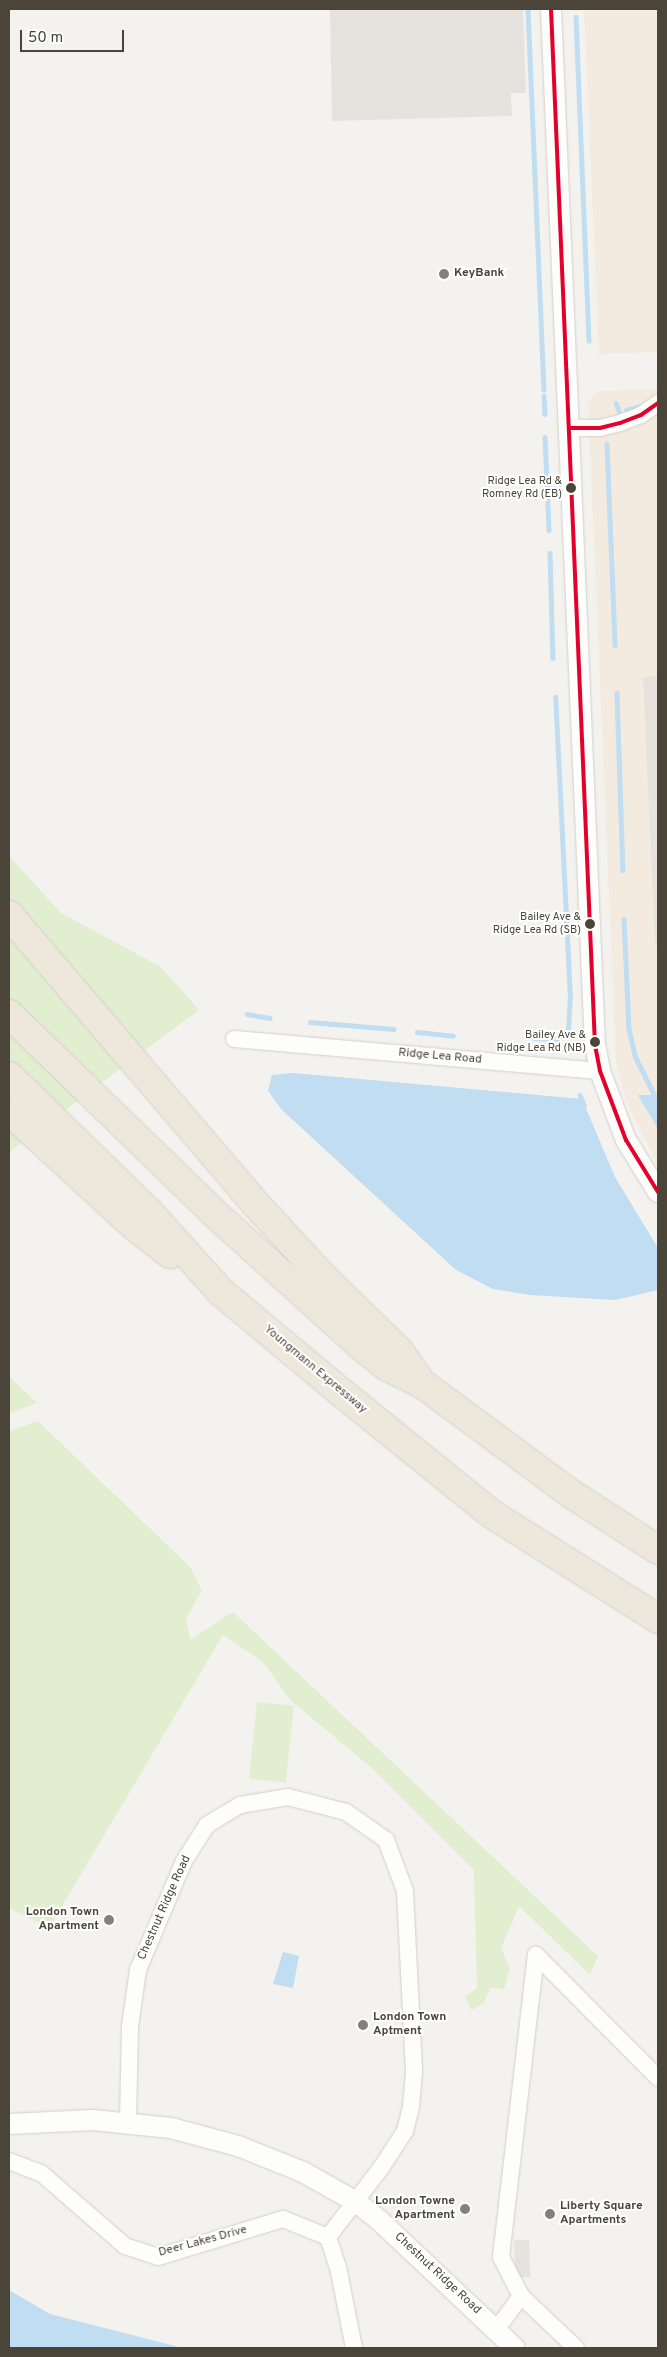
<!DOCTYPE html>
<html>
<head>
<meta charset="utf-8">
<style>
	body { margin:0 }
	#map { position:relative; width:667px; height:2357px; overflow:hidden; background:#f4f2ee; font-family:Overpass,sans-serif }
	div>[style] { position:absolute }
	.commercial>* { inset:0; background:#f3ebdf }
	.green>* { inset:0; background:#e1eecf; transform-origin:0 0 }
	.parking>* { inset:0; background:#e6e3df; transform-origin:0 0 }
	.water>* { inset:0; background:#c0ddf1 }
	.stream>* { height:4.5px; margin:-2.25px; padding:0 2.25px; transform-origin:2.25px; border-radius:2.25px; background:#c0ddf1 }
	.roads { filter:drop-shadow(0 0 1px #d2d0cb) drop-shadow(0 0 1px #d2d0cb) }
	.minor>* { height:16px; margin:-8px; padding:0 8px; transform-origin:8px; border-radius:8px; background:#fdfdfc }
	.tertiary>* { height:20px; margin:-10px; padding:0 10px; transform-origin:10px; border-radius:10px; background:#fdfdfc }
	.motorway>* { height:28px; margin:-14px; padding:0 14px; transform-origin:14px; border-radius:14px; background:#ede8db }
	.bus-1>* { height:4px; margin:-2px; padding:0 2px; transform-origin:2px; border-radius:2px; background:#e4002b }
	.dots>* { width:14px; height:14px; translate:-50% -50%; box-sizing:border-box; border:2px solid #fff; border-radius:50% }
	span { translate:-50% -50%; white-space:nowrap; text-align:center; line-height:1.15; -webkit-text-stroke:4px #fff; paint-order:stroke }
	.bus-label { font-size:11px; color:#4b4439 }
	.right { translate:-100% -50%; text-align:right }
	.poi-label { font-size:12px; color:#4b4439; font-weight:700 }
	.left { translate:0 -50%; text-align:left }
	.street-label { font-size:12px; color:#4b4439 }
	.frame { position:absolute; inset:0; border:10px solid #4b4439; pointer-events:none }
	.scale { position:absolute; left:20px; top:30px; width:104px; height:22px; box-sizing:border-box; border:2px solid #4b4439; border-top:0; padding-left:6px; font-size:15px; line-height:18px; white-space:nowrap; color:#4b4439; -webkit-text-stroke:4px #fff; paint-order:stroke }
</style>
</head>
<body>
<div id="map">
	<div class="commercial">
		<div style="clip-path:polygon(584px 9px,658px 9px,658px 352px,599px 354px)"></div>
		<div style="clip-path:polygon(658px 389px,658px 1165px,629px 1109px,616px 1064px,588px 401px,597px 391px)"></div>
	</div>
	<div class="green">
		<div style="clip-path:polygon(9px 856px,61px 913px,161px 967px,199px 1010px,9px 1152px)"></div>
		<div style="clip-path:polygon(9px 1376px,37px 1403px,9px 1414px)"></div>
		<div style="clip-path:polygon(38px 1421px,190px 1567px,202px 1590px,186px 1618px,190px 1640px,233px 1612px,598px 1956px,590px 1975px,519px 1906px,501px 1948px,510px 1969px,504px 1989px,491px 1988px,483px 2003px,472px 2010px,465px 1997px,477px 1988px,474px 1870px,373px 1769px,291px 1701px,263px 1662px,223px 1635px,49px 1928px,9px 1908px,9px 1431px)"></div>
		<div style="left:257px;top:1702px;width:37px;height:77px;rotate:6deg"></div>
	</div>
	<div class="parking">
		<div style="clip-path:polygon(330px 9px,523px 9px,526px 93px,511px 93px,512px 116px,332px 121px)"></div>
		<div style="clip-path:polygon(658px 676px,658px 946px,655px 946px,643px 677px)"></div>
		<div style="left:529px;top:2240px;width:37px;height:15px;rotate:88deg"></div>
	</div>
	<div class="water">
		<div style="clip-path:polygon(294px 1073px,582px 1099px,615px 1177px,658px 1248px,658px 1290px,615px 1300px,530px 1295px,493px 1289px,456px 1270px,282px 1110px,268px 1091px,272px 1075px)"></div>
		<div style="clip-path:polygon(638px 1095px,658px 1095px,658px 1129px)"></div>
		<div style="clip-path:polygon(283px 1952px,299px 1956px,293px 1988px,273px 1984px)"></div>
		<div style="clip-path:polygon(9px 2290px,50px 2314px,183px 2348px,9px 2348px)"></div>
	</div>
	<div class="stream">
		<div style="left:528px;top:9px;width:381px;rotate:87.6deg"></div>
		<div style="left:576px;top:17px;width:324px;rotate:87.7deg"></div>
		<div style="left:544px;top:396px;width:18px;rotate:87deg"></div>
		<div style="left:616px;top:403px;width:9px;rotate:69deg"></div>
		<div style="left:626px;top:410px;width:16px;rotate:-14deg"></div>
		<div style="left:545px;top:437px;width:93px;rotate:87.5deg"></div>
		<div style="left:607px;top:444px;width:201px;rotate:87.7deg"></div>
		<div style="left:550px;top:553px;width:105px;rotate:88.4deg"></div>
		<div style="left:617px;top:693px;width:177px;rotate:88.1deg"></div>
		<div style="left:624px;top:919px;width:110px;rotate:87.4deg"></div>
		<div style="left:629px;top:1029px;width:28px;rotate:77deg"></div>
		<div style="left:635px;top:1056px;width:51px;rotate:63.4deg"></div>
		<div style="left:247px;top:1014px;width:23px;rotate:10deg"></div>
		<div style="left:310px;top:1022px;width:84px;rotate:4.8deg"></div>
		<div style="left:417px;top:1032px;width:36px;rotate:6deg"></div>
		<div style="left:534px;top:1038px;width:25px;rotate:2deg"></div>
		<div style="left:559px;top:1039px;width:11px;rotate:-38deg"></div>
		<div style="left:568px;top:1032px;width:33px;rotate:-87deg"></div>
		<div style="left:570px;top:999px;width:302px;rotate:-92.8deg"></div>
		<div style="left:580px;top:1095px;width:11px;rotate:68deg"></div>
	</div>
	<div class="roads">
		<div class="minor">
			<div style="left:570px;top:428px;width:30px"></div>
			<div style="left:600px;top:428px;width:21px;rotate:-14deg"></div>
			<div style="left:620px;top:423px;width:22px;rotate:-21deg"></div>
			<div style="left:641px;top:415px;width:21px;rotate:-35deg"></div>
			<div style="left:234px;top:1039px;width:367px;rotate:5deg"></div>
			<div style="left:9px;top:2161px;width:34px;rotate:21deg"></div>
			<div style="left:41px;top:2173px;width:111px;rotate:41deg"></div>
			<div style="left:125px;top:2246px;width:35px;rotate:18deg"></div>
			<div style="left:158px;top:2257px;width:131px;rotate:-16.9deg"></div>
			<div style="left:283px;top:2219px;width:48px;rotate:21.8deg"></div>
			<div style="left:328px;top:2237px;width:87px;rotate:-52.5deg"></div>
			<div style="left:381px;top:2168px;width:44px;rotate:-57deg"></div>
			<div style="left:405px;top:2131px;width:25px;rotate:-76deg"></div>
			<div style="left:411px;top:2107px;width:37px;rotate:-85deg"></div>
			<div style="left:414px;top:2070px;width:179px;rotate:-92.9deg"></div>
			<div style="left:405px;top:1891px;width:54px;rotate:-110.4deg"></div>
			<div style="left:386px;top:1840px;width:49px;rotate:-145deg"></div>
			<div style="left:346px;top:1812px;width:60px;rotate:-165.5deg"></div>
			<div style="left:288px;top:1797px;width:49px;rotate:170.5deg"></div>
			<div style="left:240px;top:1805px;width:39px;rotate:149deg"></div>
			<div style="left:207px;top:1825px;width:43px;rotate:122.6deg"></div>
			<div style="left:184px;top:1861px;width:118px;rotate:112.9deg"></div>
			<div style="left:138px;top:1970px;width:57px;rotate:98.1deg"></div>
			<div style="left:130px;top:2026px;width:96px;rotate:91.2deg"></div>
			<div style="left:328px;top:2237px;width:32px;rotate:72deg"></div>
			<div style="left:338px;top:2267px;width:83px;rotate:78.8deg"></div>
			<div style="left:496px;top:2330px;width:42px;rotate:-53.7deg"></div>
			<div style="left:576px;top:2348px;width:76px;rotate:-136.6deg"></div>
			<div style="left:521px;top:2296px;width:44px;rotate:-117.1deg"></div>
			<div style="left:501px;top:2257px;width:304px;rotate:-83.4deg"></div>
			<div style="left:536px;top:1955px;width:173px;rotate:45.2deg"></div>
		</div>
		<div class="tertiary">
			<div style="left:551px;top:9px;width:1037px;rotate:87.57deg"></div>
			<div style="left:595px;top:1045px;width:26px;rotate:79deg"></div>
			<div style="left:600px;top:1071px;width:74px;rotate:69.4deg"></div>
			<div style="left:626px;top:1140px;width:61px;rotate:58.4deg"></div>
			<div style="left:9px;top:2124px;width:84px;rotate:-2.7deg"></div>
			<div style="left:93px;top:2120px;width:78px;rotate:5.9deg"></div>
			<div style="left:171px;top:2128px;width:69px;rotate:15deg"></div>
			<div style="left:238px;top:2146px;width:70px;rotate:21.8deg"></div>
			<div style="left:303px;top:2172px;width:61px;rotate:29.5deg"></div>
			<div style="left:356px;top:2202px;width:31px;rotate:38deg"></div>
			<div style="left:380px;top:2221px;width:185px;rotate:43.3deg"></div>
		</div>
		<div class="motorway">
			<div style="left:9px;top:915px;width:376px;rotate:49.5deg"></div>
			<div style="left:253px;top:1201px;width:105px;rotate:47.3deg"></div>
			<div style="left:324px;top:1278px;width:105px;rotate:44.2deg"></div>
			<div style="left:399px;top:1351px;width:38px;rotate:55deg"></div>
			<div style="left:9px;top:1014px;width:299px;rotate:44.1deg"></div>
			<div style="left:224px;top:1222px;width:182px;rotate:42.1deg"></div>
			<div style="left:359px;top:1344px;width:35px;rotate:39deg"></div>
			<div style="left:386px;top:1366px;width:42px;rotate:26.6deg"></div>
			<div style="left:424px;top:1385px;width:182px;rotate:36.5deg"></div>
			<div style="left:570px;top:1493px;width:105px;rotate:32.9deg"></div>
			<div style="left:9px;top:1076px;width:195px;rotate:44.2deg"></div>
			<div style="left:149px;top:1212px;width:108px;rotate:48deg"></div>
			<div style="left:221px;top:1292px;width:158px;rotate:39.9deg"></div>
			<div style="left:342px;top:1393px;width:191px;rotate:39deg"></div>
			<div style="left:490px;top:1513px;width:199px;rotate:32.2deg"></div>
			<div style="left:9px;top:1111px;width:170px;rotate:42.6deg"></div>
			<div style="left:134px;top:1226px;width:46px;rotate:37.9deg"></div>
		</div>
	</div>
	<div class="bus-1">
		<div style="left:551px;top:9px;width:1037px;rotate:87.57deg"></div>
		<div style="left:595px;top:1045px;width:26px;rotate:79deg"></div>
		<div style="left:600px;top:1071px;width:74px;rotate:69.4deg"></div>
		<div style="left:626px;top:1140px;width:61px;rotate:58.4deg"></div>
		<div style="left:570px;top:428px;width:30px"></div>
		<div style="left:600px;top:428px;width:21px;rotate:-14deg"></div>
		<div style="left:620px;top:423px;width:22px;rotate:-21deg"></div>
		<div style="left:641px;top:415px;width:21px;rotate:-35deg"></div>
	</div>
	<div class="dots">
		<div style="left:444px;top:274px;background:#868178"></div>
		<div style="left:571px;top:488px;background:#4b4439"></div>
		<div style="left:590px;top:924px;background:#4b4439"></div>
		<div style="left:595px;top:1042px;background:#4b4439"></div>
		<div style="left:109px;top:1920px;background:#868178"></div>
		<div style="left:363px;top:2025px;background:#868178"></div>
		<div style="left:465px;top:2209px;background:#868178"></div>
		<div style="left:550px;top:2214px;background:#868178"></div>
	</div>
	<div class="bus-label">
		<span class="right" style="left:562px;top:488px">Ridge Lea Rd &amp;<br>Romney Rd (EB)</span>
		<span class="right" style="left:581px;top:924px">Bailey Ave &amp;<br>Ridge Lea Rd (SB)</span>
		<span class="right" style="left:586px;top:1042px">Bailey Ave &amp;<br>Ridge Lea Rd (NB)</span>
	</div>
	<div class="poi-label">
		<span class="left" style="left:454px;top:274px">KeyBank</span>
		<span class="right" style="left:99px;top:1920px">London Town<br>Apartment</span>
		<span class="left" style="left:373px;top:2025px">London Town<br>Aptment</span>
		<span class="right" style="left:455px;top:2209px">London Towne<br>Apartment</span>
		<span class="left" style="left:560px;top:2214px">Liberty Square<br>Apartments</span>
	</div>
	<div class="street-label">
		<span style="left:440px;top:1057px;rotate:5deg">Ridge Lea Road</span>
		<span style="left:315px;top:1370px;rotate:40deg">Youngmann Expressway</span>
		<span style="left:165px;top:1908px;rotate:-66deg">Chestnut Ridge Road</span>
		<span style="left:203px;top:2242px;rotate:-15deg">Deer Lakes Drive</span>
		<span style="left:437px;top:2274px;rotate:43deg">Chestnut Ridge Road</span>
	</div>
	<div class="frame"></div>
	<div class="scale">50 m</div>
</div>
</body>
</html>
